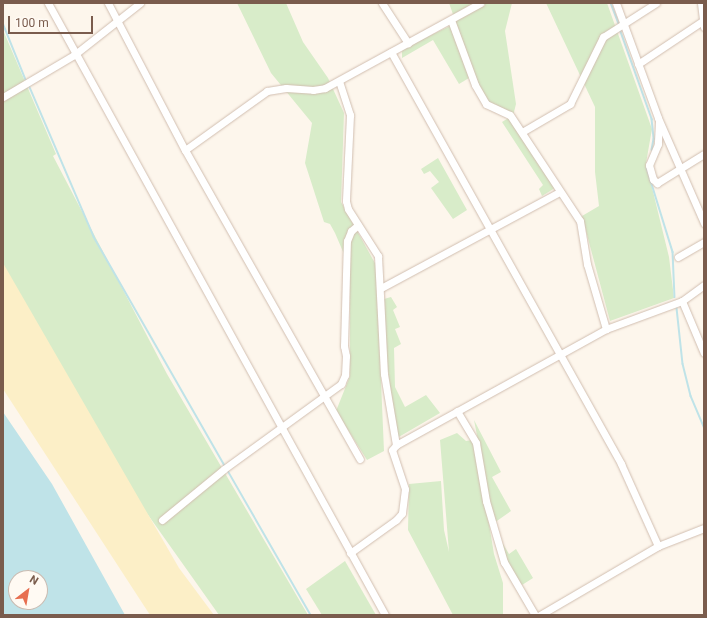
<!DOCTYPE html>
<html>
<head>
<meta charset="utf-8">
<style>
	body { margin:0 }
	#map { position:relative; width:707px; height:618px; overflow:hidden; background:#fdf6ec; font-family:Roboto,sans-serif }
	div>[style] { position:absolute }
	.green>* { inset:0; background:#d8ecc9 }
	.sand>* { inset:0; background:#fcefc7 }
	.water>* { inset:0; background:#bfe3e8 }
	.stream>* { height:1.5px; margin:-0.75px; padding:0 0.75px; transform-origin:0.75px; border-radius:0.75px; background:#bfe3e8 }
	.roads { filter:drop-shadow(0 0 1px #d1beb0) drop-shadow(0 0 1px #d1beb0) }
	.minor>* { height:7px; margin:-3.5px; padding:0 3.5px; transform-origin:3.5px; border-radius:3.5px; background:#fff }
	span { translate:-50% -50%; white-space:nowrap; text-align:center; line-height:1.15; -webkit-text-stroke:3px #fffaf3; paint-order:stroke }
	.frame { position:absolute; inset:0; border:4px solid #7a5c4d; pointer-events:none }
	.north { position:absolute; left:8px; top:570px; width:40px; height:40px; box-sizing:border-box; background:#fffaf3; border:1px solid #cabbb1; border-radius:50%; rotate:31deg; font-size:11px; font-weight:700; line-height:16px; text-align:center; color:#7a5c4d }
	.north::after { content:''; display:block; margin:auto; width:14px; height:18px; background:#e76f51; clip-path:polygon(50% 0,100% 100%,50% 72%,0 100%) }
	.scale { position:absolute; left:8px; top:16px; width:85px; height:18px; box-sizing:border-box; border:2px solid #7a5c4d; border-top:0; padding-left:5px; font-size:12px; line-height:14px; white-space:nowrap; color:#7a5c4d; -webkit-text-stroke:3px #fffaf3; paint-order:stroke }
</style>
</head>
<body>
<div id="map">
	<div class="green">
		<div style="clip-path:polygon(237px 3px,286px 3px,303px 42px,328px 78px,344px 113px,341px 202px,376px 265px,384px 451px,367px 460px,336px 411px,350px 376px,350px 268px,335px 233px,330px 224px,324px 222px,305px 163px,312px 123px,271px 73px)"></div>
		<div style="clip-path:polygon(449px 3px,512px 3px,505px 31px,516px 104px,513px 116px,483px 99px)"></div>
		<div style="clip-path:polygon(546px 3px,607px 3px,652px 129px,646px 163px,669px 257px,674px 298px,610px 321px,582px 216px,599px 206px,595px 172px,595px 107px)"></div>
		<div style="clip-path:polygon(450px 26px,469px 78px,459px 84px,433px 40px,402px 58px,402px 51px,410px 45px)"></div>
		<div style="clip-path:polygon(3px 30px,56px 154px,53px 156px,167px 374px,308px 615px,219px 615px,102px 450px,3px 265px)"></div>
		<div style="clip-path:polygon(510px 117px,555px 188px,542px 196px,539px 189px,543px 185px,502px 122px)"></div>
		<div style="clip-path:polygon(438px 158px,467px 210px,453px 219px,431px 188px,439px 182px,430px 171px,424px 174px,421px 169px)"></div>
		<div style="clip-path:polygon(391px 297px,397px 307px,393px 310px,400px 327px,395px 329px,401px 344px,394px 348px,395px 387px,405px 407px,426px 395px,440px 413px,397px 438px,387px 363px,384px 299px)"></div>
		<div style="clip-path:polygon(474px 420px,501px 472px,492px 477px,511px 511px,494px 523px)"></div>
		<div style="clip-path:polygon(457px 433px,466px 441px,472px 440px,477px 451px,494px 554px,503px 583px,503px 615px,453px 615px,408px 530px,409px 484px,441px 481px,444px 530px,449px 552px,440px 440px)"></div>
		<div style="clip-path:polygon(493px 527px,509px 554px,516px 549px,533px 578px,522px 585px,507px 564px)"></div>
		<div style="clip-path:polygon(345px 561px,376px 615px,322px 615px,306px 589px)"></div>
	</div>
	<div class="sand">
		<div style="clip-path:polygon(3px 263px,179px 568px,214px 615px,150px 615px,3px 389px)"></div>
	</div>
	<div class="water">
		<div style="clip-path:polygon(evenodd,3px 412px,52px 484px,125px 615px,3px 615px,3px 412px,16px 578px,40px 578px,40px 602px,16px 602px,16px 578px)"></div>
	</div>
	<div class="stream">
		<div style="left:611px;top:3px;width:22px;rotate:69deg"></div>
		<div style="left:3px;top:23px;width:61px;rotate:68deg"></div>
		<div style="left:620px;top:29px;width:96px;rotate:70.4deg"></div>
		<div style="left:652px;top:119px;width:20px;rotate:84deg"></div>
		<div style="left:654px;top:139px;width:11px;rotate:100deg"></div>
		<div style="left:29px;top:85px;width:165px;rotate:66.8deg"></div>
		<div style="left:94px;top:237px;width:264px;rotate:60.2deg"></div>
		<div style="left:647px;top:168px;width:88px;rotate:72.8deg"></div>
		<div style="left:673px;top:252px;width:45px;rotate:87.5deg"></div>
		<div style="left:677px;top:308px;width:56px;rotate:83.9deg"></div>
		<div style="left:683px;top:364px;width:33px;rotate:76deg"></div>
		<div style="left:691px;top:396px;width:34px;rotate:67deg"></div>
		<div style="left:227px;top:469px;width:168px;rotate:60.1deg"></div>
	</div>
	<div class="roads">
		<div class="minor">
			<div style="left:48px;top:3px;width:699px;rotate:61.16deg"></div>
			<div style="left:108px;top:3px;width:166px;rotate:62.4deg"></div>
			<div style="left:185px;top:150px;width:355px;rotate:60.5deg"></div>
			<div style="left:382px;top:3px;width:48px;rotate:57deg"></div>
			<div style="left:616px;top:3px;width:122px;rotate:69.9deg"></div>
			<div style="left:658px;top:118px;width:115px;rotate:66.3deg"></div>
			<div style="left:701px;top:3px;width:24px;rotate:83deg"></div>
			<div style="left:451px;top:20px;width:69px;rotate:69.7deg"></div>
			<div style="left:475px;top:85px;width:22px;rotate:60deg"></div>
			<div style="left:486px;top:104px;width:26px;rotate:25deg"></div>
			<div style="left:510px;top:115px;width:127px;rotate:56.6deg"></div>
			<div style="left:580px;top:221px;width:44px;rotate:80.8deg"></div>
			<div style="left:587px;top:264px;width:68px;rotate:73.7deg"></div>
			<div style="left:391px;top:52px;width:472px;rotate:60.8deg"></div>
			<div style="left:621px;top:464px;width:90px;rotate:65.7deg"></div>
			<div style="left:638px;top:64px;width:79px;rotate:-33.7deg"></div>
			<div style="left:339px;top:81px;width:36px;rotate:72deg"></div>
			<div style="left:350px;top:115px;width:86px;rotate:92.7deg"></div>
			<div style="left:346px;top:201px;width:8px;rotate:76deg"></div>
			<div style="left:348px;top:209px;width:56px;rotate:57.4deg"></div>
			<div style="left:378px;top:256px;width:118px;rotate:87.1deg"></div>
			<div style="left:384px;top:374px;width:72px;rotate:80.4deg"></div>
			<div style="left:3px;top:97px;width:82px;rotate:-30.6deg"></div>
			<div style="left:74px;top:55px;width:84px;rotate:-38.2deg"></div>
			<div style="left:659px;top:122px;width:22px;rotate:93deg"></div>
			<div style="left:658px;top:144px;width:23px;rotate:113deg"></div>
			<div style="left:649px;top:165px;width:15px;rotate:74deg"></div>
			<div style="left:653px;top:179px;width:6px;rotate:45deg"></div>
			<div style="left:657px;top:183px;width:55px;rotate:-31.7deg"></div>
			<div style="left:522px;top:132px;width:56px;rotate:-30.3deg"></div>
			<div style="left:570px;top:104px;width:75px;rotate:-63.8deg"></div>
			<div style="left:603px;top:37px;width:63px;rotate:-32.7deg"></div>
			<div style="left:185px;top:150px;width:101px;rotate:-35.7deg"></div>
			<div style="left:267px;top:91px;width:19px;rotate:-9deg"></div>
			<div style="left:286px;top:88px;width:27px;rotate:4deg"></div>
			<div style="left:313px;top:90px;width:12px;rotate:-9deg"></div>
			<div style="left:325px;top:88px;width:177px;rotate:-28.7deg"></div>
			<div style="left:678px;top:257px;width:30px;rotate:-30deg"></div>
			<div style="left:381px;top:288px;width:202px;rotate:-28.3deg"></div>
			<div style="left:682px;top:301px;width:56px;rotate:67.1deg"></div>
			<div style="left:457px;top:411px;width:37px;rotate:59deg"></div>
			<div style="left:476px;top:443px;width:59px;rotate:80.2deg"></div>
			<div style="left:486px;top:501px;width:64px;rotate:73.6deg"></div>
			<div style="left:504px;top:562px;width:61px;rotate:59.7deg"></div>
			<div style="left:162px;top:520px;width:80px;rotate:-39.4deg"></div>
			<div style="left:224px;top:469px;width:145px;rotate:-36deg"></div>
			<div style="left:341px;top:384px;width:10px;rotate:-66deg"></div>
			<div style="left:345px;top:375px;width:19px;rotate:-87deg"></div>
			<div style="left:346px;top:356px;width:10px;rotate:-101deg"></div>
			<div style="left:344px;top:346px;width:105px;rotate:-88.4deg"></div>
			<div style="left:347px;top:241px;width:11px;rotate:-68deg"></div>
			<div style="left:351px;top:231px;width:9px;rotate:-41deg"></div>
			<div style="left:350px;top:553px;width:57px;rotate:-35.7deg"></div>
			<div style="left:396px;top:520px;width:9px;rotate:-49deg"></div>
			<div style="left:402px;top:513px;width:24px;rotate:-83deg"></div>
			<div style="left:405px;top:489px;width:41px;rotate:-108.4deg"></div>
			<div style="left:392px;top:450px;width:6px;rotate:-51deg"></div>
			<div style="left:396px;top:445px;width:240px;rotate:-28.9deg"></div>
			<div style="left:606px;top:329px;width:81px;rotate:-20.2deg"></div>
			<div style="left:682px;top:301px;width:27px;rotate:-36deg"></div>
			<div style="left:540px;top:615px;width:137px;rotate:-30.3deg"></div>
			<div style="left:658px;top:546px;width:49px;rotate:-21.4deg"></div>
		</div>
	</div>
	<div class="frame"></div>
	<div class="north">N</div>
	<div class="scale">100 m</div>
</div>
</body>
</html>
